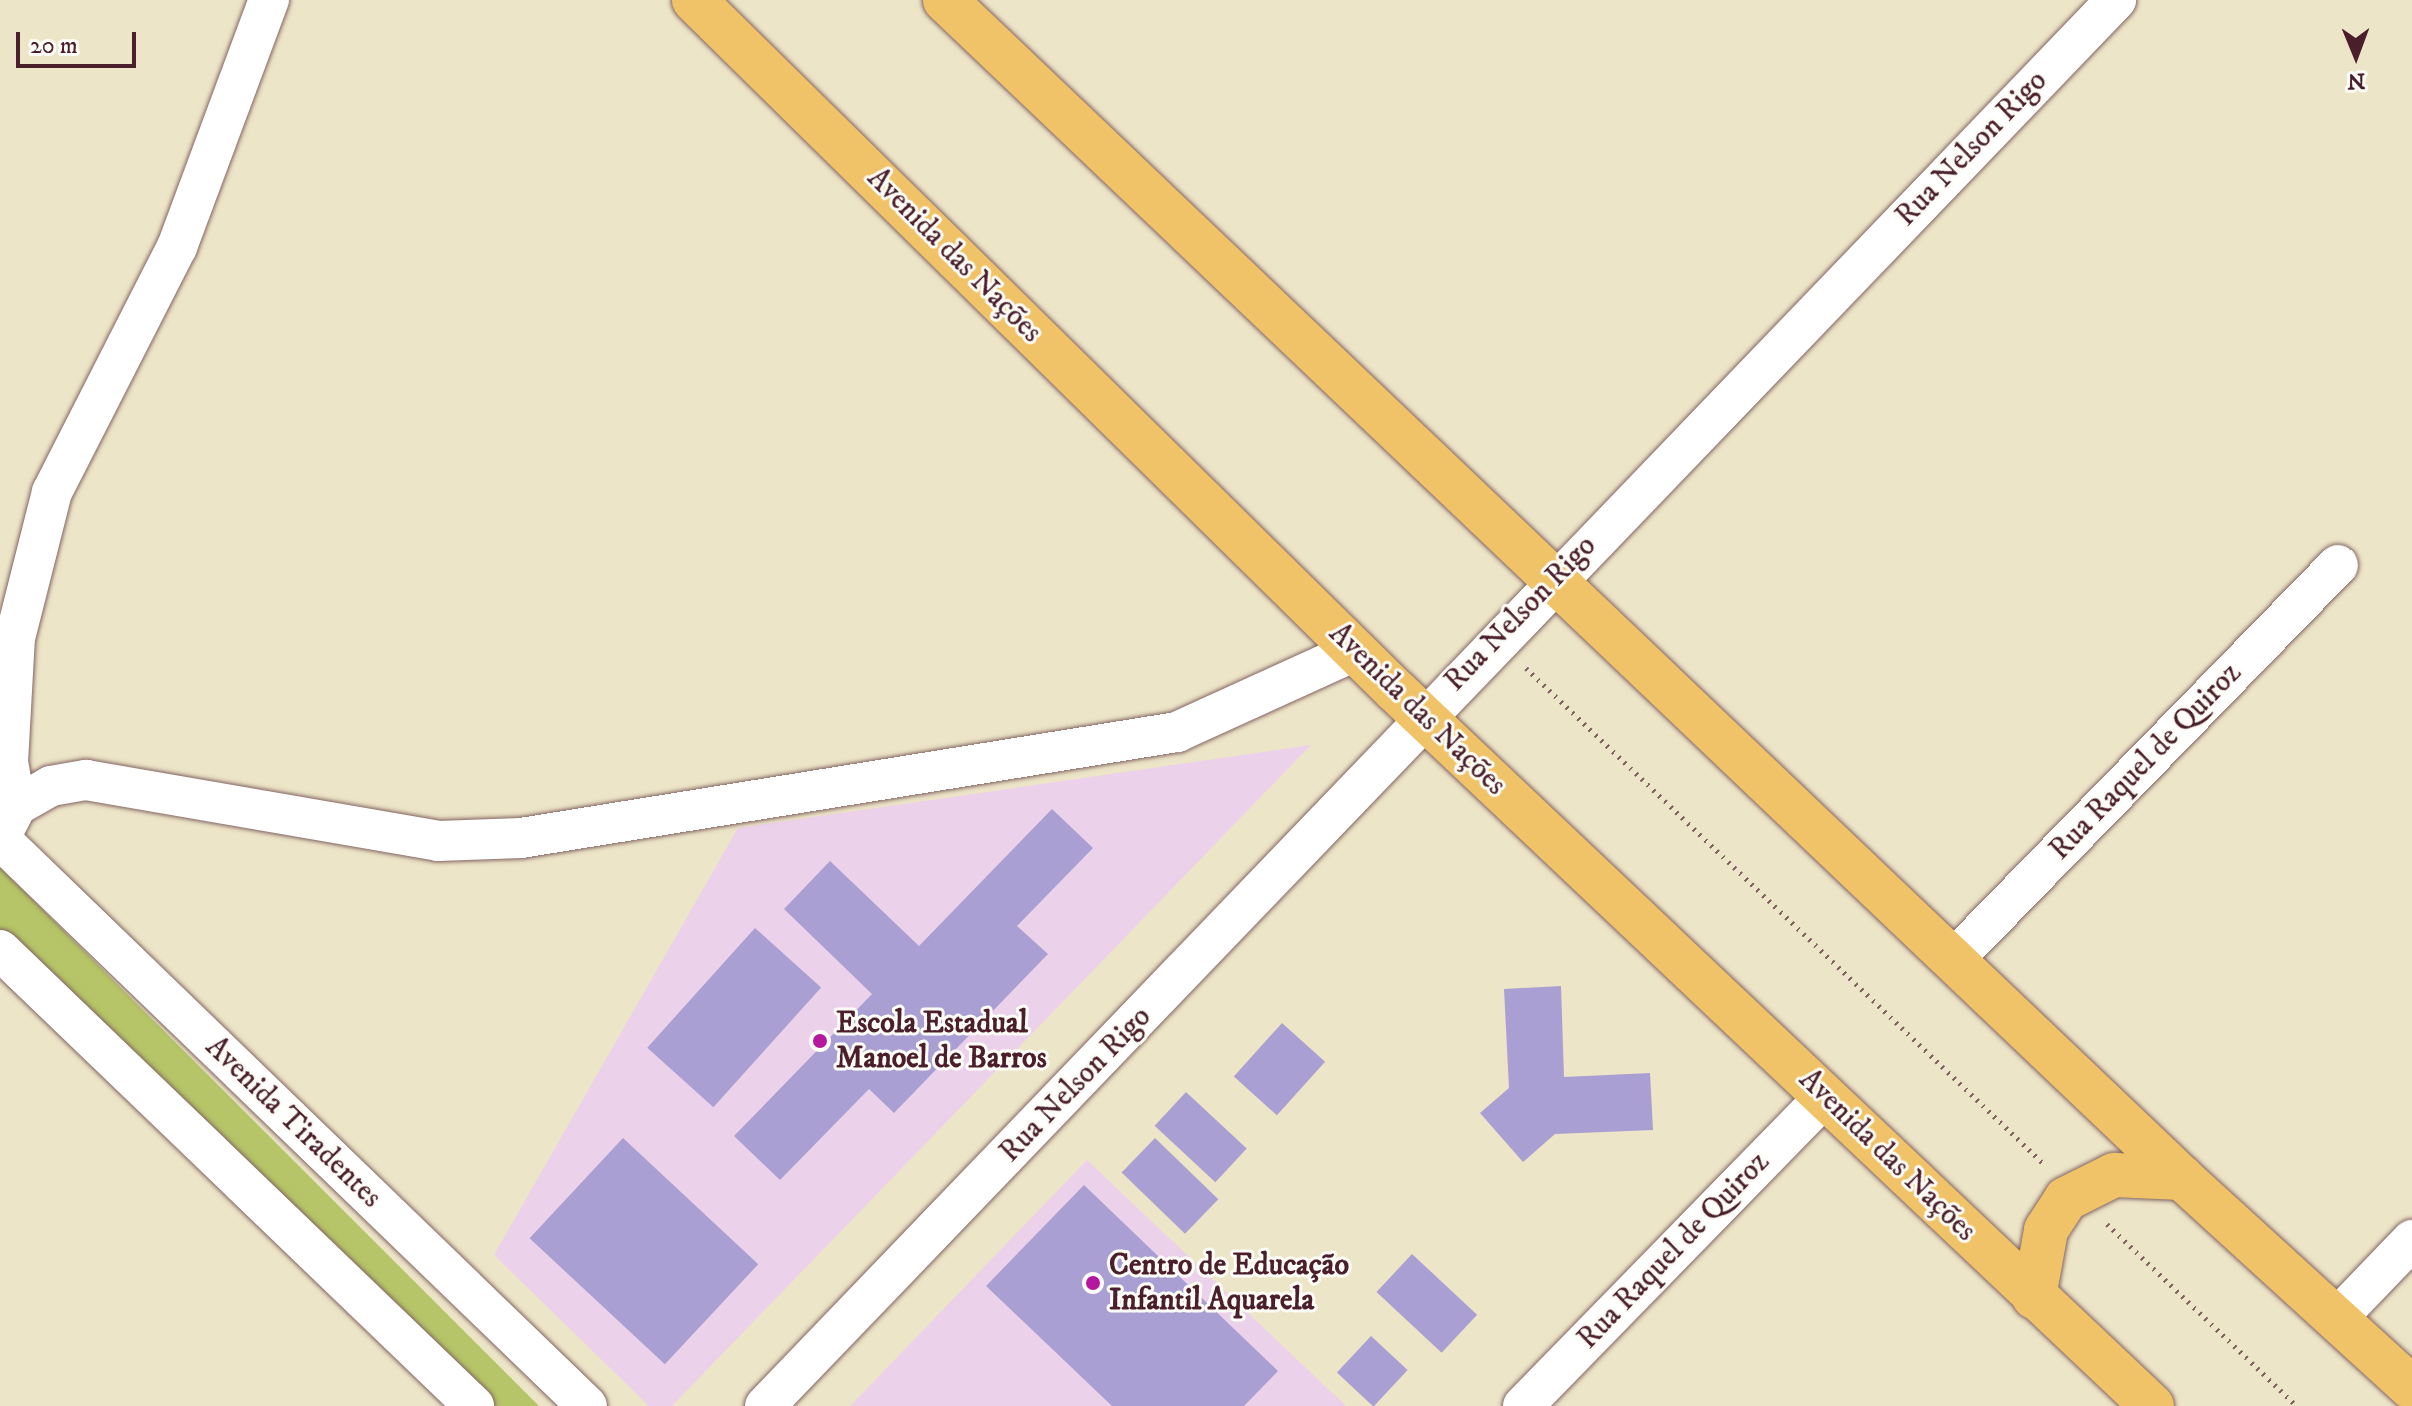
<!DOCTYPE html>
<html>
<head>
<meta charset="utf-8">
<style>
	body { margin:0 }
	#map { position:relative; width:2412px; height:1406px; overflow:hidden; background:#ede5c8; font-family:"IM FELL DW Pica",serif }
	div>[style] { position:absolute }
	.built>* { inset:0; background:#ecd1ea }
	.green>* { inset:0; background:#b5c567; transform-origin:0 0 }
	.building>* { inset:0; background:#aa9fd2; transform-origin:0 0 }
	.path>* { height:5px; margin-top:-2.5px; transform-origin:0; background:repeating-linear-gradient(90deg,#836462 0 2px,transparent 0 8px) }
	.roads { filter:drop-shadow(0 0 2px #836462) drop-shadow(0 0 2px #836462) }
	.minor>* { height:40px; margin:-20px; padding:0 20px; transform-origin:20px; border-radius:20px; background:#fff }
	.major>* { height:44px; margin:-22px; padding:0 22px; transform-origin:22px; border-radius:22px; background:#f1c369 }
	.dots>* { width:22px; height:22px; translate:-50% -50%; box-sizing:border-box; border:4px solid #fdfcf7; border-radius:50% }
	span { translate:-50% -50%; white-space:nowrap; text-align:center; line-height:1.15; -webkit-text-stroke:6px #fdfcf7; paint-order:stroke }
	.street-label { font-size:30px; color:#4a1f2b }
	.poi-label { font-size:30px; color:#4a1f2b; font-weight:700 }
	.left { translate:0 -50%; text-align:left }
	.north { position:absolute; left:2316px; top:16px; width:80px; height:80px; -webkit-text-stroke:6px #fdfcf7; paint-order:stroke; rotate:179deg; font-size:22px; font-weight:700; line-height:32px; text-align:center; color:#4a1f2b }
	.north::after { content:''; display:block; margin:auto; width:28px; height:36px; background:#4a1f2b; clip-path:polygon(50% 0,100% 100%,50% 72%,0 100%) }
	.scale { position:absolute; left:16px; top:32px; width:120px; height:36px; box-sizing:border-box; border:4px solid #4a1f2b; border-top:0; padding-left:10px; font-size:24px; line-height:28px; white-space:nowrap; color:#4a1f2b; -webkit-text-stroke:6px #fdfcf7; paint-order:stroke }
</style>
</head>
<body>
<div id="map">
	<div class="built">
		<div style="clip-path:polygon(1311px 745px,672px 1406px,649px 1406px,494px 1255px,738px 828px)"></div>
		<div style="clip-path:polygon(1087px 1160px,1346px 1406px,850px 1406px)"></div>
	</div>
	<div class="green">
		<div style="left:0;top:867px;width:763px;height:51px;rotate:45deg"></div>
	</div>
	<div class="building">
		<div style="clip-path:polygon(1052px 809px,1093px 848px,1017px 926px,1048px 954px,894px 1113px,869px 1089px,780px 1180px,734px 1136px,872px 994px,784px 909px,830px 861px,919px 946px)"></div>
		<div style="left:755px;top:928px;width:89px;height:161px;rotate:42deg"></div>
		<div style="clip-path:polygon(1561px 986px,1564px 1077px,1650px 1073px,1653px 1130px,1555px 1134px,1523px 1162px,1480px 1113px,1509px 1088px,1504px 989px)"></div>
		<div style="left:1282px;top:1023px;width:58px;height:72px;rotate:42deg"></div>
		<div style="left:1186px;top:1092px;width:83px;height:46px;rotate:43deg"></div>
		<div style="left:623px;top:1138px;width:185px;height:137px;rotate:43deg"></div>
		<div style="left:1155px;top:1138px;width:88px;height:48px;rotate:44deg"></div>
		<div style="clip-path:polygon(1084px 1185px,1278px 1371px,1244px 1406px,1112px 1406px,986px 1286px)"></div>
		<div style="left:1412px;top:1254px;width:89px;height:52px;rotate:43deg"></div>
		<div style="left:1371px;top:1336px;width:50px;height:50px;rotate:43deg"></div>
	</div>
	<div class="path">
		<div style="left:1526px;top:668px;width:717px;rotate:43.76deg"></div>
		<div style="left:2107px;top:1224px;width:263px;rotate:43.8deg"></div>
	</div>
	<div class="roads">
		<div class="minor">
			<div style="left:16px;top:806px;width:45px;rotate:-100.3deg"></div>
			<div style="left:8px;top:762px;width:124px;rotate:-86.8deg"></div>
			<div style="left:15px;top:638px;width:151px;rotate:-75.8deg"></div>
			<div style="left:52px;top:492px;width:275px;rotate:-63deg"></div>
			<div style="left:177px;top:247px;width:264px;rotate:-69.6deg"></div>
			<div style="left:0;top:838px;width:36px;rotate:-63deg"></div>
			<div style="left:16px;top:806px;width:40px;rotate:-29.7deg"></div>
			<div style="left:51px;top:786px;width:36px;rotate:-10deg"></div>
			<div style="left:86px;top:780px;width:357px;rotate:9.8deg"></div>
			<div style="left:438px;top:841px;width:83px;rotate:-2.1deg"></div>
			<div style="left:521px;top:838px;width:665px;rotate:-9.18deg"></div>
			<div style="left:1177px;top:732px;width:196px;rotate:-24.5deg"></div>
			<div style="left:0;top:839px;width:816px;rotate:44.01deg"></div>
			<div style="left:0;top:950px;width:658px;rotate:43.89deg"></div>
			<div style="left:1954px;top:959px;width:550px;rotate:-45.74deg"></div>
			<div style="left:2338px;top:1317px;width:107px;rotate:-46.1deg"></div>
			<div style="left:765px;top:1406px;width:1950px;rotate:-46.14deg"></div>
			<div style="left:1523px;top:1406px;width:433px;rotate:-45.7deg"></div>
		</div>
		<div class="major">
			<div style="left:694px;top:0;width:984px;rotate:44.55deg"></div>
			<div style="left:1395px;top:690px;width:1042px;rotate:43.41deg"></div>
			<div style="left:945px;top:0;width:1708px;rotate:43.6deg"></div>
			<div style="left:2182px;top:1178px;width:311px;rotate:42.4deg"></div>
			<div style="left:2034px;top:1297px;width:68px;rotate:-79.8deg"></div>
			<div style="left:2046px;top:1230px;width:37px;rotate:-57deg"></div>
			<div style="left:2066px;top:1199px;width:54px;rotate:-26.6deg"></div>
			<div style="left:2114px;top:1175px;width:68px;rotate:2.5deg"></div>
		</div>
	</div>
	<div class="dots">
		<div style="left:820px;top:1041px;background:#b5179e"></div>
		<div style="left:1093px;top:1283px;background:#b5179e"></div>
	</div>
	<div class="street-label">
		<span style="left:1972px;top:149px;rotate:-46deg">Rua Nelson Rigo</span>
		<span style="left:954px;top:256px;rotate:45deg">Avenida das Nações</span>
		<span style="left:1521px;top:614px;rotate:-46deg">Rua Nelson Rigo</span>
		<span style="left:1417px;top:710px;rotate:44deg">Avenida das Nações</span>
		<span style="left:2146px;top:762px;rotate:-46deg">Rua Raquel de Quiroz</span>
		<span style="left:1076px;top:1085px;rotate:-46deg">Rua Nelson Rigo</span>
		<span style="left:293px;top:1123px;rotate:44deg">Avenida Tiradentes</span>
		<span style="left:1887px;top:1156px;rotate:44deg">Avenida das Nações</span>
		<span style="left:1674px;top:1251px;rotate:-46deg">Rua Raquel de Quiroz</span>
	</div>
	<div class="poi-label">
		<span class="left" style="left:836px;top:1041px">Escola Estadual<br>Manoel de Barros</span>
		<span class="left" style="left:1109px;top:1283px">Centro de Educação<br>Infantil Aquarela</span>
	</div>
	<div class="north">N</div>
	<div class="scale">20 m</div>
</div>
</body>
</html>
